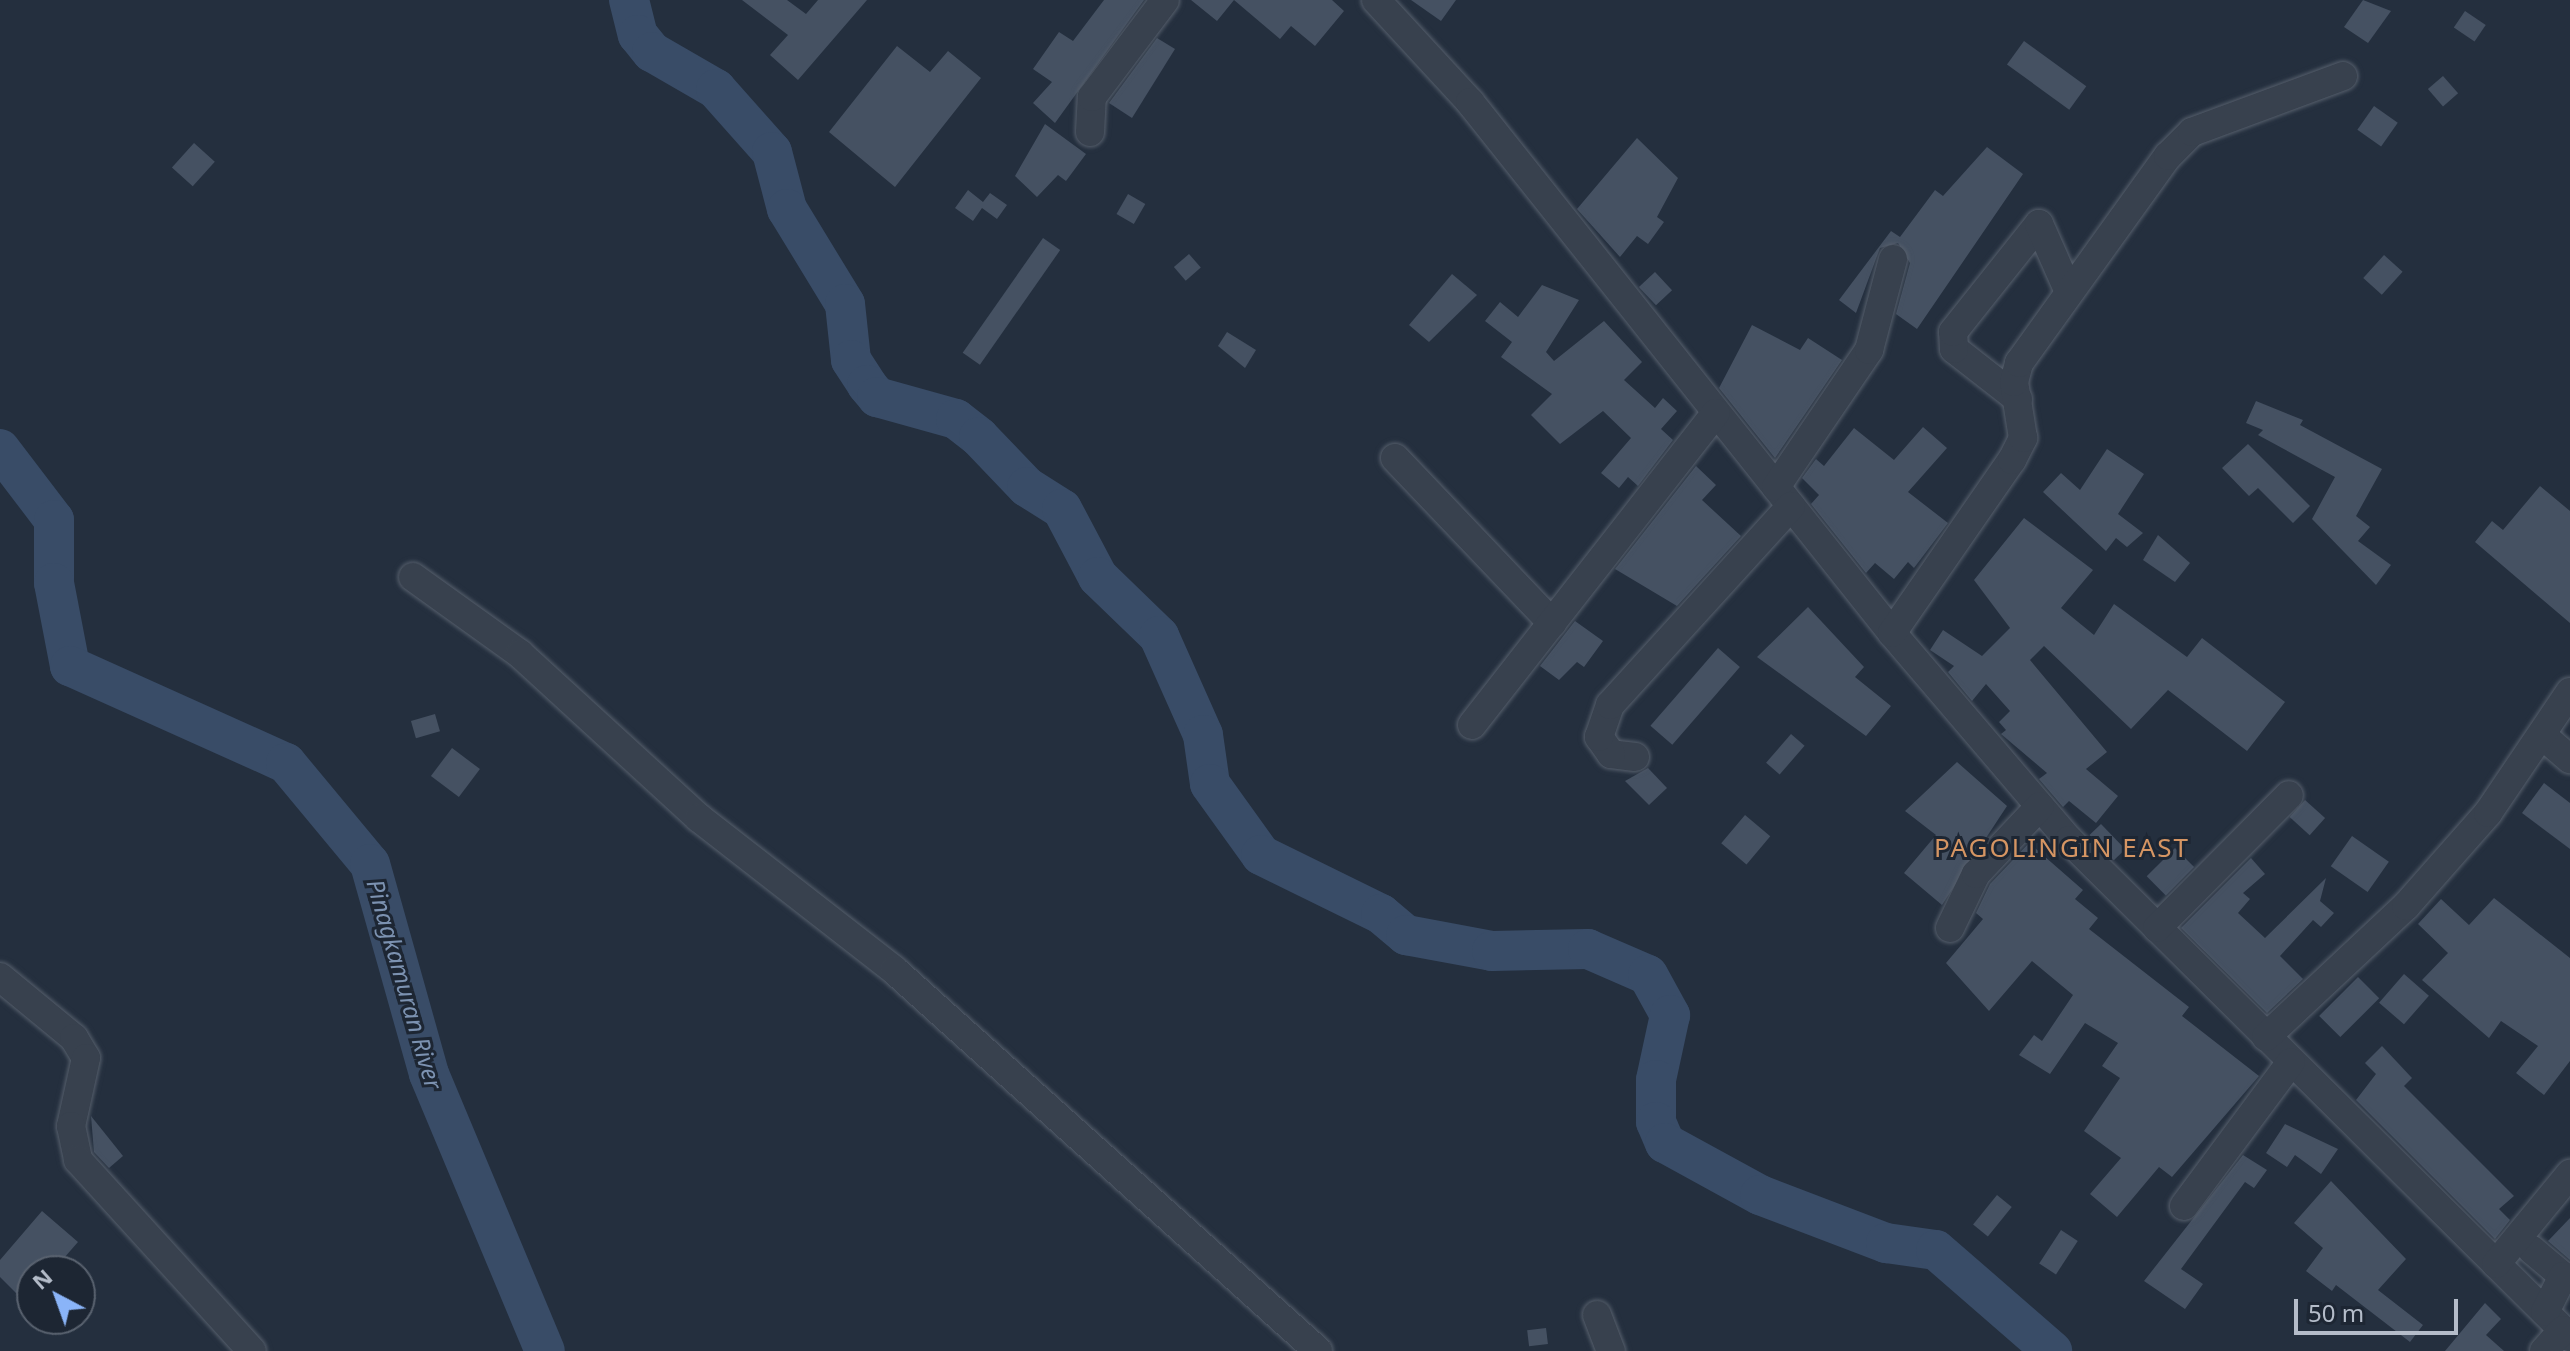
<!DOCTYPE html>
<html>
<head>
<meta charset="utf-8">
<style>
	body { margin:0 }
	#map { position:relative; width:2570px; height:1351px; overflow:hidden; background:#242f3e; font-family:"Noto Sans",sans-serif }
	div>[style] { position:absolute }
	.river>* { height:40px; margin:-20px; padding:0 20px; transform-origin:20px; border-radius:20px; background:#394c67 }
	.building>* { inset:0; background:#455162; transform-origin:0 0 }
	.roads { filter:drop-shadow(0 0 2px #565f6c) drop-shadow(0 0 2px #565f6c) }
	.minor>* { height:28px; margin:-14px; padding:0 14px; transform-origin:14px; border-radius:14px; background:#38414e }
	span { translate:-50% -50%; white-space:nowrap; text-align:center; line-height:1.15; -webkit-text-stroke:6px #1d2633; paint-order:stroke }
	.water-label { font-size:24px; color:#7c92b1; font-style:italic }
	.quarter-label { font-size:26px; color:#d59563; letter-spacing:2px }
	.north { position:absolute; left:16px; top:1255px; width:80px; height:80px; box-sizing:border-box; background:#1d2633; border:2px solid #59626f; border-radius:50%; rotate:319deg; font-size:22px; font-weight:700; line-height:32px; text-align:center; color:#b4bcc9 }
	.north::after { content:''; display:block; margin:auto; width:28px; height:36px; background:#8ab4f8; clip-path:polygon(50% 0,100% 100%,50% 72%,0 100%) }
	.scale { position:absolute; left:2294px; top:1299px; width:164px; height:36px; box-sizing:border-box; border:4px solid #b4bcc9; border-top:0; padding-left:10px; font-size:24px; line-height:28px; white-space:nowrap; color:#b4bcc9; -webkit-text-stroke:6px #1d2633; paint-order:stroke }
</style>
</head>
<body>
<div id="map">
	<div class="river">
		<div style="left:629px;top:0;width:36px;rotate:76deg"></div>
		<div style="left:638px;top:35px;width:22px;rotate:51deg"></div>
		<div style="left:652px;top:52px;width:74px;rotate:30deg"></div>
		<div style="left:716px;top:89px;width:84px;rotate:48.4deg"></div>
		<div style="left:772px;top:152px;width:59px;rotate:75.3deg"></div>
		<div style="left:787px;top:209px;width:111px;rotate:58.6deg"></div>
		<div style="left:845px;top:304px;width:56px;rotate:83.9deg"></div>
		<div style="left:851px;top:360px;width:30px;rotate:57deg"></div>
		<div style="left:867px;top:385px;width:16px;rotate:50deg"></div>
		<div style="left:877px;top:397px;width:82px;rotate:15.6deg"></div>
		<div style="left:956px;top:419px;width:29px;rotate:38deg"></div>
		<div style="left:979px;top:437px;width:69px;rotate:46.2deg"></div>
		<div style="left:1027px;top:487px;width:41px;rotate:32.2deg"></div>
		<div style="left:1062px;top:509px;width:77px;rotate:62.1deg"></div>
		<div style="left:1098px;top:577px;width:85px;rotate:44deg"></div>
		<div style="left:1159px;top:636px;width:108px;rotate:66deg"></div>
		<div style="left:1203px;top:735px;width:49px;rotate:81.9deg"></div>
		<div style="left:1210px;top:784px;width:87px;rotate:54.3deg"></div>
		<div style="left:1261px;top:855px;width:134px;rotate:26.2deg"></div>
		<div style="left:1381px;top:914px;width:33px;rotate:40deg"></div>
		<div style="left:1406px;top:935px;width:87px;rotate:10.5deg"></div>
		<div style="left:1492px;top:951px;width:96px;rotate:-1.2deg"></div>
		<div style="left:1588px;top:949px;width:65px;rotate:23.4deg"></div>
		<div style="left:1648px;top:975px;width:46px;rotate:61.2deg"></div>
		<div style="left:1670px;top:1015px;width:66px;rotate:102.2deg"></div>
		<div style="left:1656px;top:1080px;width:42px;rotate:90deg"></div>
		<div style="left:1656px;top:1122px;width:23px;rotate:67deg"></div>
		<div style="left:1665px;top:1143px;width:108px;rotate:28.7deg"></div>
		<div style="left:1760px;top:1195px;width:135px;rotate:20.9deg"></div>
		<div style="left:1886px;top:1243px;width:50px;rotate:8deg"></div>
		<div style="left:1936px;top:1250px;width:154px;rotate:41deg"></div>
		<div style="left:0;top:449px;width:89px;rotate:52.7deg"></div>
		<div style="left:54px;top:520px;width:63px;rotate:90deg"></div>
		<div style="left:54px;top:583px;width:85px;rotate:79.1deg"></div>
		<div style="left:70px;top:666px;width:237px;rotate:24.2deg"></div>
		<div style="left:286px;top:763px;width:131px;rotate:50.3deg"></div>
		<div style="left:370px;top:864px;width:218px;rotate:74.3deg"></div>
		<div style="left:429px;top:1074px;width:300px;rotate:67.3deg"></div>
	</div>
	<div class="building">
		<div style="clip-path:polygon(742px 0,787px 0,806px 14px,818px 0,867px 0,798px 80px,770px 55px,788px 35px)"></div>
		<div style="clip-path:polygon(1104px 0,1144px 0,1055px 123px,1033px 103px,1052px 82px,1033px 69px,1059px 32px,1073px 41px)"></div>
		<div style="clip-path:polygon(1191px 0,1332px 0,1344px 11px,1315px 46px,1291px 26px,1280px 39px,1234px 0,1217px 21px)"></div>
		<div style="clip-path:polygon(1411px 0,1456px 0,1441px 21px)"></div>
		<div style="clip-path:polygon(2363px 0,2391px 11px,2368px 43px,2344px 27px)"></div>
		<div style="left:2465px;top:11px;width:25px;height:20px;rotate:34deg"></div>
		<div style="clip-path:polygon(1157px 38px,1175px 49px,1132px 118px,1109px 103px)"></div>
		<div style="left:2024px;top:41px;width:77px;height:29px;rotate:36deg"></div>
		<div style="clip-path:polygon(897px 46px,930px 72px,948px 51px,981px 78px,895px 187px,829px 132px)"></div>
		<div style="left:2443px;top:76px;width:23px;height:20px;rotate:49deg"></div>
		<div style="left:2374px;top:106px;width:29px;height:29px;rotate:35deg"></div>
		<div style="clip-path:polygon(1045px 124px,1086px 154px,1066px 181px,1058px 175px,1037px 197px,1015px 176px)"></div>
		<div style="clip-path:polygon(1637px 138px,1678px 178px,1657px 217px,1664px 222px,1648px 244px,1637px 236px,1620px 257px,1577px 209px)"></div>
		<div style="left:194px;top:143px;width:28px;height:33px;rotate:42deg"></div>
		<div style="clip-path:polygon(1987px 147px,2023px 174px,1917px 329px,1896px 314px,1910px 263px,1898px 243px,1880px 248px,1856px 313px,1839px 300px,1891px 231px,1900px 237px,1935px 190px,1943px 196px)"></div>
		<div style="clip-path:polygon(968px 190px,983px 202px,990px 193px,1007px 205px,997px 219px,982px 208px,973px 221px,955px 208px)"></div>
		<div style="left:1128px;top:194px;width:20px;height:23px;rotate:30deg"></div>
		<div style="left:1043px;top:238px;width:21px;height:140px;rotate:35deg"></div>
		<div style="left:1189px;top:254px;width:18px;height:20px;rotate:49deg"></div>
		<div style="left:2384px;top:255px;width:25px;height:31px;rotate:42deg"></div>
		<div style="left:1655px;top:272px;width:25px;height:22px;rotate:47deg"></div>
		<div style="clip-path:polygon(1452px 274px,1477px 295px,1429px 342px,1409px 325px)"></div>
		<div style="clip-path:polygon(1542px 285px,1579px 300px,1546px 352px,1554px 361px,1604px 321px,1642px 362px,1624px 380px,1655px 408px,1663px 398px,1677px 411px,1661px 429px,1673px 440px,1638px 486px,1628px 477px,1619px 488px,1601px 473px,1631px 438px,1603px 411px,1560px 444px,1531px 415px,1552px 394px,1501px 357px,1512px 342px,1485px 321px,1500px 302px,1518px 317px)"></div>
		<div style="clip-path:polygon(1752px 325px,1800px 350px,1808px 338px,1842px 360px,1775px 458px,1719px 388px)"></div>
		<div style="clip-path:polygon(1227px 332px,1256px 350px,1245px 368px,1218px 346px)"></div>
		<div style="clip-path:polygon(2256px 401px,2303px 420px,2300px 425px,2382px 469px,2356px 516px,2370px 527px,2358px 541px,2391px 565px,2376px 585px,2312px 519px,2335px 477px,2258px 435px,2263px 430px,2246px 423px)"></div>
		<div style="clip-path:polygon(1923px 427px,1947px 448px,1908px 492px,1948px 523px,1914px 568px,1908px 562px,1894px 579px,1875px 563px,1866px 573px,1811px 504px,1819px 495px,1802px 478px,1816px 459px,1824px 466px,1854px 428px,1894px 460px)"></div>
		<div style="clip-path:polygon(2248px 444px,2310px 506px,2293px 523px,2258px 488px,2249px 496px,2222px 468px)"></div>
		<div style="clip-path:polygon(2107px 449px,2144px 474px,2118px 514px,2143px 533px,2127px 547px,2116px 538px,2106px 551px,2043px 492px,2061px 473px,2080px 490px)"></div>
		<div style="clip-path:polygon(1696px 466px,1716px 485px,1702px 500px,1741px 536px,1677px 606px,1615px 569px)"></div>
		<div style="clip-path:polygon(2540px 486px,2570px 511px,2570px 623px,2475px 542px,2492px 521px,2503px 530px)"></div>
		<div style="clip-path:polygon(2024px 518px,2093px 570px,2061px 608px,2094px 635px,2114px 604px,2187px 657px,2202px 638px,2285px 702px,2247px 751px,2168px 690px,2131px 729px,2044px 646px,2030px 660px,2107px 752px,2086px 769px,2118px 796px,2096px 823px,2069px 801px,2063px 807px,2039px 779px,2047px 773px,2001px 734px,2006px 730px,1999px 722px,2010px 711px,1986px 684px,1972px 701px,1948px 672px,1954px 666px,1930px 650px,1943px 630px,1982px 656px,2010px 628px,1974px 580px)"></div>
		<div style="clip-path:polygon(2158px 535px,2190px 563px,2175px 582px,2143px 560px)"></div>
		<div style="clip-path:polygon(1808px 607px,1864px 667px,1855px 677px,1891px 706px,1866px 736px,1757px 657px)"></div>
		<div style="clip-path:polygon(1575px 621px,1603px 641px,1584px 667px,1577px 662px,1559px 680px,1540px 666px)"></div>
		<div style="left:1718px;top:648px;width:29px;height:103px;rotate:41deg"></div>
		<div style="left:435px;top:714px;width:18px;height:25px;rotate:74deg"></div>
		<div style="left:1791px;top:734px;width:18px;height:38px;rotate:41deg"></div>
		<div style="left:452px;top:748px;width:35px;height:35px;rotate:37deg"></div>
		<div style="clip-path:polygon(1957px 762px,2007px 806px,1942px 905px,1904px 873px,1936px 835px,1905px 811px)"></div>
		<div style="clip-path:polygon(1648px 768px,1667px 788px,1649px 805px,1625px 781px)"></div>
		<div style="clip-path:polygon(2544px 783px,2570px 803px,2570px 849px,2522px 813px)"></div>
		<div style="left:2305px;top:800px;width:27px;height:23px;rotate:42deg"></div>
		<div style="left:1745px;top:815px;width:33px;height:37px;rotate:40deg"></div>
		<div style="left:2101px;top:824px;width:35px;height:16px;rotate:46deg"></div>
		<div style="left:2352px;top:836px;width:45px;height:37px;rotate:35deg"></div>
		<div style="clip-path:polygon(2029px 843px,2083px 890px,2075px 899px,2098px 918px,2089px 929px,2189px 1007px,2182px 1016px,2259px 1076px,2172px 1177px,2159px 1167px,2117px 1217px,2090px 1194px,2121px 1158px,2084px 1131px,2120px 1078px,2102px 1066px,2118px 1043px,2085px 1023px,2050px 1074px,2019px 1055px,2034px 1035px,2042px 1041px,2073px 995px,2032px 961px,1989px 1011px,1946px 963px,1983px 919px,1976px 913px,1990px 884px)"></div>
		<div style="left:2175px;top:848px;width:27px;height:40px;rotate:45deg"></div>
		<div style="clip-path:polygon(2251px 858px,2265px 874px,2243px 893px,2250px 899px,2238px 913px,2265px 938px,2326px 878px,2320px 901px,2334px 913px,2321px 927px,2313px 920px,2280px 956px,2303px 979px,2267px 1013px,2181px 928px)"></div>
		<div style="clip-path:polygon(2494px 898px,2570px 958px,2570px 1061px,2544px 1095px,2516px 1073px,2538px 1046px,2501px 1021px,2489px 1038px,2422px 980px,2448px 953px,2418px 924px,2441px 899px,2469px 925px)"></div>
		<div style="left:2404px;top:974px;width:33px;height:38px;rotate:41deg"></div>
		<div style="left:2358px;top:977px;width:30px;height:55px;rotate:45deg"></div>
		<div style="clip-path:polygon(2382px 1046px,2412px 1078px,2404px 1086px,2514px 1196px,2499px 1209px,2510px 1220px,2495px 1239px,2356px 1100px,2376px 1074px,2365px 1063px)"></div>
		<div style="clip-path:polygon(91px 1116px,123px 1156px,109px 1168px,94px 1152px)"></div>
		<div style="clip-path:polygon(2285px 1124px,2338px 1149px,2321px 1174px,2295px 1155px,2287px 1167px,2266px 1153px)"></div>
		<div style="clip-path:polygon(2243px 1155px,2267px 1170px,2254px 1188px,2245px 1182px,2181px 1269px,2203px 1284px,2185px 1309px,2144px 1281px)"></div>
		<div style="clip-path:polygon(2331px 1181px,2406px 1259px,2378px 1290px,2423px 1325px,2410px 1342px,2336px 1285px,2332px 1291px,2306px 1271px,2323px 1248px,2294px 1223px)"></div>
		<div style="left:1997px;top:1195px;width:19px;height:38px;rotate:39deg"></div>
		<div style="clip-path:polygon(42px 1211px,78px 1242px,64px 1258px,79px 1271px,32px 1271px,32px 1309px,0 1277px,0 1260px)"></div>
		<div style="clip-path:polygon(2570px 1218px,2570px 1260px,2548px 1241px)"></div>
		<div style="left:2061px;top:1230px;width:20px;height:40px;rotate:33deg"></div>
		<div style="clip-path:polygon(2485px 1303px,2501px 1319px,2486px 1335px,2504px 1351px,2445px 1351px)"></div>
		<div style="left:1546px;top:1328px;width:16px;height:19px;rotate:83deg"></div>
	</div>
	<div class="roads">
		<div class="minor">
			<div style="left:1376px;top:0;width:139px;rotate:47.3deg"></div>
			<div style="left:1470px;top:102px;width:678px;rotate:51.52deg"></div>
			<div style="left:1892px;top:633px;width:272px;rotate:49.5deg"></div>
			<div style="left:2069px;top:840px;width:706px;rotate:44.77deg"></div>
			<div style="left:1090px;top:132px;width:35px;rotate:-87deg"></div>
			<div style="left:1092px;top:97px;width:121px;rotate:-53deg"></div>
			<div style="left:2018px;top:399px;width:81px;rotate:-142deg"></div>
			<div style="left:1954px;top:349px;width:17px;rotate:-93deg"></div>
			<div style="left:1953px;top:332px;width:138px;rotate:-51.5deg"></div>
			<div style="left:2039px;top:224px;width:74px;rotate:66.2deg"></div>
			<div style="left:1395px;top:458px;width:228px;rotate:46.4deg"></div>
			<div style="left:1776px;top:487px;width:166px;rotate:-55.8deg"></div>
			<div style="left:1869px;top:350px;width:94px;rotate:-75.2deg"></div>
			<div style="left:413px;top:577px;width:132px;rotate:35.7deg"></div>
			<div style="left:520px;top:654px;width:243px;rotate:42.5deg"></div>
			<div style="left:699px;top:818px;width:247px;rotate:37.9deg"></div>
			<div style="left:894px;top:970px;width:570px;rotate:41.94deg"></div>
			<div style="left:1892px;top:633px;width:211px;rotate:-55.3deg"></div>
			<div style="left:2012px;top:460px;width:25px;rotate:-63deg"></div>
			<div style="left:2023px;top:438px;width:57px;rotate:-99.1deg"></div>
			<div style="left:2014px;top:382px;width:20px;rotate:-75deg"></div>
			<div style="left:2019px;top:363px;width:255px;rotate:-54.3deg"></div>
			<div style="left:2168px;top:156px;width:34px;rotate:-45deg"></div>
			<div style="left:2192px;top:132px;width:161px;rotate:-20.3deg"></div>
			<div style="left:1472px;top:725px;width:396px;rotate:-52deg"></div>
			<div style="left:2542px;top:735px;width:37px;rotate:41deg"></div>
			<div style="left:1635px;top:757px;width:24px;rotate:-173deg"></div>
			<div style="left:1611px;top:754px;width:21px;rotate:-125deg"></div>
			<div style="left:1599px;top:737px;width:34px;rotate:-71deg"></div>
			<div style="left:1610px;top:705px;width:269px;rotate:-47.7deg"></div>
			<div style="left:1950px;top:928px;width:60px;rotate:-64.3deg"></div>
			<div style="left:1976px;top:874px;width:93px;rotate:-46.7deg"></div>
			<div style="left:2157px;top:928px;width:187px;rotate:-45.2deg"></div>
			<div style="left:0;top:977px;width:96px;rotate:39.5deg"></div>
			<div style="left:74px;top:1038px;width:23px;rotate:59deg"></div>
			<div style="left:86px;top:1058px;width:70px;rotate:102.4deg"></div>
			<div style="left:71px;top:1126px;width:35px;rotate:78deg"></div>
			<div style="left:78px;top:1160px;width:258px;rotate:47.7deg"></div>
			<div style="left:2266px;top:1037px;width:192px;rotate:-43.1deg"></div>
			<div style="left:2406px;top:906px;width:124px;rotate:-48.6deg"></div>
			<div style="left:2488px;top:813px;width:146px;rotate:-55.9deg"></div>
			<div style="left:2184px;top:1206px;width:179px;rotate:-53.4deg"></div>
			<div style="left:2532px;top:1250px;width:40px;rotate:40deg"></div>
			<div style="left:2563px;top:1276px;width:40px;rotate:116.6deg"></div>
			<div style="left:2496px;top:1264px;width:117px;rotate:-50.6deg"></div>
			<div style="left:1597px;top:1315px;width:39px;rotate:69deg"></div>
			<div style="left:2544px;top:1351px;width:28px;rotate:-48deg"></div>
		</div>
	</div>
	<div class="water-label">
		<span style="left:405px;top:984px;rotate:74deg">Pinagkamuran River</span>
	</div>
	<div class="quarter-label">
		<span style="left:2062px;top:848px">PAGOLINGIN EAST</span>
	</div>
	<div class="north">N</div>
	<div class="scale">50 m</div>
</div>
</body>
</html>
